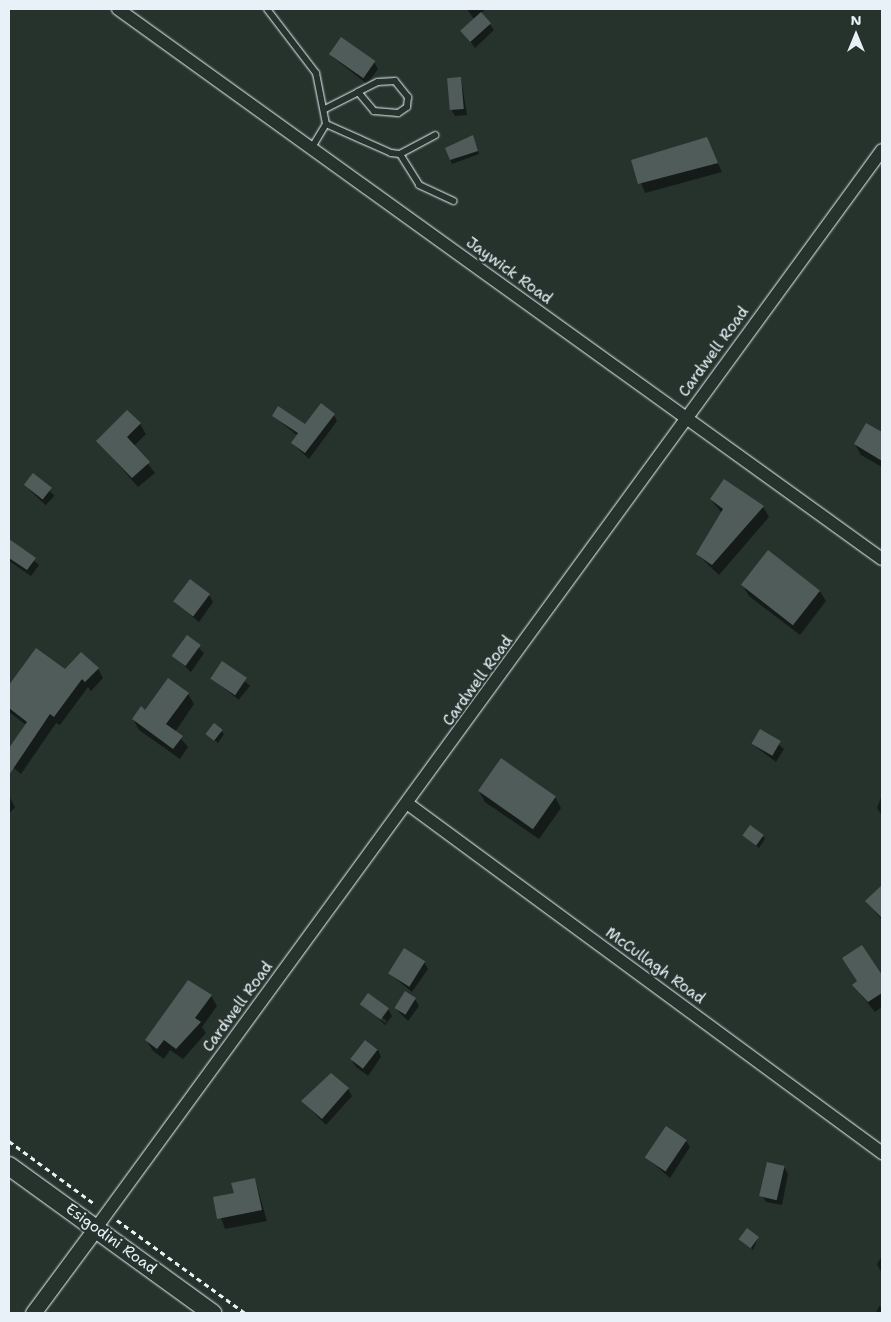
<!DOCTYPE html>
<html>
<head>
<meta charset="utf-8">
<style>
  body { margin:0 }
  #map { position:relative; width:891px; height:1322px; overflow:hidden; background:#26332d; font-family:"Shantell Sans",sans-serif }
  div>[style] { position:absolute }
  [style*='--x'] { left:calc(var(--x)*1px); top:calc(var(--y)*1px); width:calc(var(--w)*1px); rotate:calc(var(--a)*1deg) }
  .shadow>* { inset:0; background:#0007; transform-origin:0 0 }
  .building>* { inset:0; background:#505c59; transform-origin:0 0 }
  .path>* { height:2.5px; margin-top:-1.25px; transform-origin:0; background:repeating-linear-gradient(90deg,#e8f1f8 0 5px,transparent 0 9px) }
  .roads { filter:drop-shadow(0 0 1px #e8f1f8) drop-shadow(0 0 1px #e8f1f8) }
  .service>* { height:6px; margin:-3px; padding:0 3px; transform-origin:3px; border-radius:3px; background:#26332d }
  .minor>* { height:12px; margin:-6px; padding:0 6px; transform-origin:6px; border-radius:6px; background:#26332d }
  .tertiary>* { height:15px; margin:-7.5px; padding:0 7.5px; transform-origin:7.5px; border-radius:7.5px; background:#26332d }
  .secondary>* { height:18px; margin:-9px; padding:0 9px; transform-origin:9px; border-radius:9px; background:#26332d }
  span { translate:-50% -50%; white-space:nowrap; text-align:center; line-height:1.15; -webkit-text-stroke:4.5px #26332d; paint-order:stroke }
  .street-label { font-size:15px; color:#e8f1f8 }
  .frame { position:absolute; inset:0; border:10px solid #e8f1f8; pointer-events:none }
  .north { position:absolute; left:831px; top:10px; width:50px; height:50px; -webkit-text-stroke:4px #26332d; paint-order:stroke; rotate:0deg; font-size:14px; font-weight:700; line-height:20px; text-align:center; color:#e8f1f8 }
  .north::after { content:''; display:block; margin:auto; width:18px; height:22px; background:#e8f1f8; clip-path:polygon(50% 0,100% 100%,50% 72%,0 100%) }
</style>
</head>
<body>
<div id="map">
  <div class="shadow">
    <i style="clip-path:polygon(467px 9px,486px 9px,481px 13px,494px 30px,475px 48px,462px 30px,474px 19px)"></i>
    <i style="clip-path:polygon(330px 55px,374px 62px,378px 69px,367px 84px)"></i>
    <i style="clip-path:polygon(461px 78px,467px 115px,455px 116px,451px 109px)"></i>
    <i style="clip-path:polygon(706px 138px,722px 172px,645px 193px,633px 161px)"></i>
    <i style="left:474px;top:140px;width:15px;height:29px;rotate:70deg"></i>
    <i style="clip-path:polygon(334px 415px,337px 421px,309px 459px,292px 443px,298px 436px,273px 416px,305px 426px)"></i>
    <i style="clip-path:polygon(140px 424px,146px 434px,134px 446px,155px 473px,138px 487px,98px 441px)"></i>
    <i style="clip-path:polygon(867px 424px,882px 433px,882px 467px,861px 455px,855px 444px)"></i>
    <i style="left:33px;top:475px;width:30px;height:13px;rotate:44deg"></i>
    <i style="clip-path:polygon(711px 500px,763px 507px,769px 517px,719px 575px,697px 554px,722px 513px)"></i>
    <i style="clip-path:polygon(12px 542px,39px 565px,31px 576px,9px 561px)"></i>
    <i style="clip-path:polygon(743px 586px,819px 590px,826px 601px,800px 635px,749px 596px)"></i>
    <i style="clip-path:polygon(209px 595px,213px 602px,199px 622px,175px 602px)"></i>
    <i style="clip-path:polygon(187px 637px,204px 653px,191px 672px,174px 656px)"></i>
    <i style="clip-path:polygon(37px 650px,65px 671px,98px 669px,103px 678px,91px 691px,88px 687px,60px 725px,56px 723px,21px 774px,9px 764px,9px 751px,26px 725px,9px 712px,9px 687px)"></i>
    <i style="left:222px;top:663px;width:36px;height:18px;rotate:39deg"></i>
    <i style="clip-path:polygon(188px 694px,194px 704px,175px 732px,188px 747px,180px 759px,139px 730px,133px 719px)"></i>
    <i style="clip-path:polygon(214px 725px,224px 734px,218px 743px,208px 734px)"></i>
    <i style="clip-path:polygon(761px 730px,784px 749px,776px 762px,752px 744px)"></i>
    <i style="clip-path:polygon(479px 791px,555px 797px,561px 808px,539px 839px,485px 802px)"></i>
    <i style="clip-path:polygon(882px 795px,882px 816px,877px 808px)"></i>
    <i style="clip-path:polygon(9px 796px,15px 807px,9px 814px)"></i>
    <i style="clip-path:polygon(744px 835px,763px 836px,765px 839px,759px 848px)"></i>
    <i style="clip-path:polygon(878px 891px,882px 895px,882px 920px,867px 902px)"></i>
    <i style="clip-path:polygon(862px 947px,882px 977px,882px 1007px,875px 1012px,853px 985px,858px 982px)"></i>
    <i style="clip-path:polygon(424px 962px,428px 969px,412px 992px,389px 973px)"></i>
    <i style="clip-path:polygon(211px 996px,217px 1006px,202px 1027px,206px 1033px,183px 1059px,170px 1050px,164px 1059px,153px 1051px,146px 1040px)"></i>
    <i style="clip-path:polygon(415px 999px,419px 1006px,408px 1021px,394px 1007px)"></i>
    <i style="clip-path:polygon(evenodd,362px 1004px,388px 1009px,392px 1016px,385px 1025px,362px 1004px,366px 1006px,387px 1021px,385px 1023px,366px 1009px,366px 1006px)"></i>
    <i style="clip-path:polygon(378px 1050px,381px 1057px,368px 1076px,356px 1067px,352px 1061px)"></i>
    <i style="clip-path:polygon(348px 1089px,352px 1096px,326px 1125px,302px 1101px)"></i>
    <i style="clip-path:polygon(686px 1141px,690px 1147px,670px 1178px,647px 1158px)"></i>
    <i style="clip-path:polygon(784px 1167px,788px 1174px,782px 1205px,766px 1202px,762px 1195px)"></i>
    <i style="clip-path:polygon(255px 1179px,267px 1221px,225px 1229px,214px 1198px,235px 1194px)"></i>
    <i style="clip-path:polygon(758px 1238px,753px 1250px,741px 1239px)"></i>
    <i style="clip-path:polygon(882px 1256px,882px 1274px,877px 1264px)"></i>
    <i style="clip-path:polygon(879px 1306px,882px 1308px,882px 1313px,876px 1313px)"></i>
  </div>
  <div class="building">
    <i style="left:481px;top:12px;width:15px;height:28px;rotate:48deg"></i>
    <i style="left:341px;top:37px;width:42px;height:21px;rotate:35deg"></i>
    <i style="left:461px;top:77px;width:32px;height:14px;rotate:85deg"></i>
    <i style="clip-path:polygon(473px 135px,478px 151px,450px 160px,445px 148px)"></i>
    <i style="clip-path:polygon(707px 137px,718px 163px,638px 184px,631px 160px)"></i>
    <i style="clip-path:polygon(321px 403px,335px 414px,305px 453px,291px 443px,298px 433px,272px 416px,278px 406px,305px 424px)"></i>
    <i style="clip-path:polygon(127px 410px,141px 423px,127px 437px,150px 462px,132px 478px,96px 441px)"></i>
    <i style="clip-path:polygon(866px 423px,882px 432px,882px 461px,854px 444px)"></i>
    <i style="left:33px;top:473px;width:24px;height:15px;rotate:38deg"></i>
    <i style="clip-path:polygon(724px 479px,764px 506px,712px 565px,696px 554px,723px 509px,710px 499px)"></i>
    <i style="clip-path:polygon(9px 539px,36px 558px,27px 570px,9px 558px)"></i>
    <i style="left:768px;top:550px;width:66px;height:44px;rotate:38deg"></i>
    <i style="left:190px;top:579px;width:25px;height:28px;rotate:37deg"></i>
    <i style="left:187px;top:635px;width:17px;height:26px;rotate:36deg"></i>
    <i style="clip-path:polygon(36px 648px,65px 669px,81px 652px,99px 668px,85px 682px,82px 679px,54px 717px,50px 714px,9px 775px,9px 748px,27px 722px,9px 708px,9px 685px)"></i>
    <i style="left:222px;top:661px;width:30px;height:21px;rotate:34deg"></i>
    <i style="clip-path:polygon(168px 678px,189px 693px,166px 724px,183px 736px,173px 749px,132px 719px,141px 706px,145px 710px)"></i>
    <i style="left:214px;top:723px;width:11px;height:14px;rotate:38deg"></i>
    <i style="left:760px;top:729px;width:24px;height:17px;rotate:30deg"></i>
    <i style="left:501px;top:758px;width:67px;height:40px;rotate:35deg"></i>
    <i style="left:750px;top:825px;width:17px;height:13px;rotate:36deg"></i>
    <i style="clip-path:polygon(882px 885px,882px 918px,865px 901px)"></i>
    <i style="clip-path:polygon(862px 945px,882px 975px,882px 993px,868px 1002px,852px 985px,857px 981px,842px 958px)"></i>
    <i style="left:404px;top:948px;width:25px;height:30px;rotate:32deg"></i>
    <i style="clip-path:polygon(188px 980px,212px 995px,195px 1018px,201px 1022px,176px 1049px,164px 1040px,157px 1049px,145px 1040px)"></i>
    <i style="left:405px;top:991px;width:13px;height:20px;rotate:32deg"></i>
    <i style="left:368px;top:993px;width:26px;height:14px;rotate:36deg"></i>
    <i style="left:365px;top:1040px;width:16px;height:24px;rotate:38deg"></i>
    <i style="clip-path:polygon(331px 1073px,349px 1088px,322px 1119px,301px 1101px)"></i>
    <i style="left:666px;top:1126px;width:25px;height:38px;rotate:34deg"></i>
    <i style="left:767px;top:1162px;width:18px;height:35px;rotate:13deg"></i>
    <i style="clip-path:polygon(255px 1178px,262px 1210px,217px 1219px,213px 1197px,234px 1193px,231px 1183px)"></i>
    <i style="left:747px;top:1228px;width:15px;height:14px;rotate:37deg"></i>
  </div>
  <div class="path">
    <i style="--x:9;--y:1141;--w:108;--a:36.3"></i>
    <i style="--x:117;--y:1220;--w:158;--a:36"></i>
  </div>
  <div class="roads">
    <div class="service">
      <i style="--x:267;--y:9;--w:81;--a:52.6"></i>
      <i style="--x:316;--y:73;--w:52;--a:78.9"></i>
      <i style="--x:326;--y:124;--w:29;--a:121"></i>
      <i style="--x:325;--y:109;--w:37;--a:-27"></i>
      <i style="--x:358;--y:92;--w:22;--a:-27"></i>
      <i style="--x:378;--y:82;--w:17;--a:-3"></i>
      <i style="--x:395;--y:81;--w:21;--a:51"></i>
      <i style="--x:408;--y:97;--w:10;--a:96"></i>
      <i style="--x:407;--y:107;--w:11;--a:146"></i>
      <i style="--x:398;--y:113;--w:24;--a:-175"></i>
      <i style="--x:374;--y:111;--w:25;--a:-130"></i>
      <i style="--x:326;--y:124;--w:71;--a:24"></i>
      <i style="--x:391;--y:153;--w:9;--a:6"></i>
      <i style="--x:400;--y:154;--w:40;--a:-28"></i>
      <i style="--x:400;--y:154;--w:36;--a:58"></i>
      <i style="--x:419;--y:185;--w:38;--a:25"></i>
    </div>
    <div class="minor">
      <i style="--x:118;--y:9;--w:941;--a:35.75"></i>
      <i style="--x:408;--y:804;--w:589;--a:36.36"></i>
      <i style="--x:96;--y:1228;--w:1334;--a:-53.9"></i>
    </div>
    <div class="tertiary">
      <i style="--x:33;--y:1313;--w:106;--a:-53.5"></i>
    </div>
    <div class="secondary">
      <i style="--x:9;--y:1166;--w:251;--a:35.9"></i>
    </div>
  </div>
  <div class="street-label">
    <span style="left:509px;top:271px;rotate:36deg">Jaywick Road</span>
    <span style="left:714px;top:352px;rotate:-54deg">Cardwell Road</span>
    <span style="left:478px;top:681px;rotate:-54deg">Cardwell Road</span>
    <span style="left:655px;top:966px;rotate:36deg">McCullagh Road</span>
    <span style="left:238px;top:1007px;rotate:-54deg">Cardwell Road</span>
    <span style="left:111px;top:1239px;rotate:36deg">Esigodini Road</span>
  </div>
  <div class="frame"></div>
  <div class="north">N</div>
</div>
</body>
</html>
